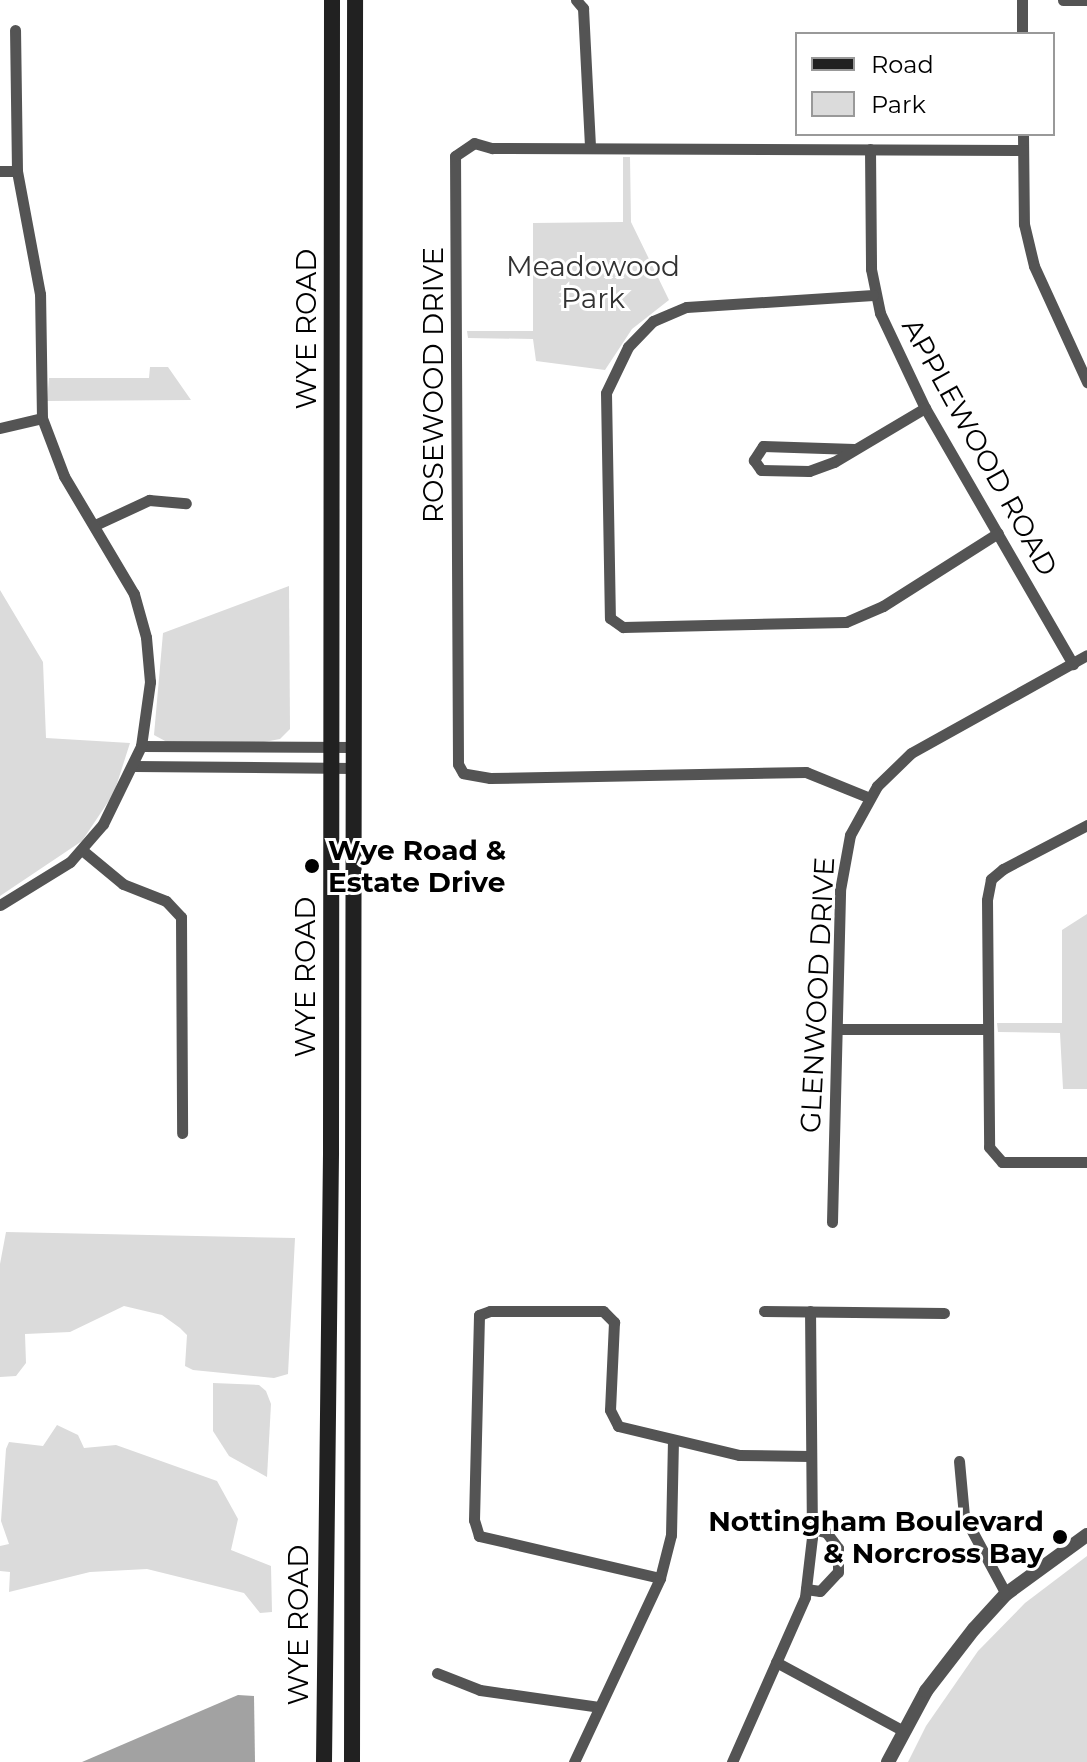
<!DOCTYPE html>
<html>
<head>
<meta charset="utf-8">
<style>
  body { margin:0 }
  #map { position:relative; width:1087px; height:1762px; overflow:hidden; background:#fff; font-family:Montserrat,sans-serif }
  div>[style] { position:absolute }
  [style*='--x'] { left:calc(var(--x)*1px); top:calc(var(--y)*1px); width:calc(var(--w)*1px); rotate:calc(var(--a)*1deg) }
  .green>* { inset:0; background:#dbdbdb }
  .water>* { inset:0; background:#a2a2a2 }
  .minor>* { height:11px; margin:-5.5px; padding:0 5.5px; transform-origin:5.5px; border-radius:5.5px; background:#545454 }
  .tertiary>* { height:14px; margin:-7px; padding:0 7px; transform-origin:7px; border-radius:7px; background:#545454 }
  .secondary>* { height:16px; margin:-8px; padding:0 8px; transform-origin:8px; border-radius:8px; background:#212121 }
  .dots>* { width:22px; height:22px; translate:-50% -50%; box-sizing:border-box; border:4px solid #fff; border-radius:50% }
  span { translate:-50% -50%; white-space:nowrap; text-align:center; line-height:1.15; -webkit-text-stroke:6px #fff; paint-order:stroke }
  .park-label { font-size:28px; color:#323232 }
  .street-label { font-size:28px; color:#000 }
  .poi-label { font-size:28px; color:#000; font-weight:700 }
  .left { translate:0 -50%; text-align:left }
  .right { translate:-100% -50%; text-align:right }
  .legend { position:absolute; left:795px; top:32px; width:260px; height:104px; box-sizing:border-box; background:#fff; border:2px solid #999; margin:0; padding:10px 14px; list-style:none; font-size:24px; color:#000 }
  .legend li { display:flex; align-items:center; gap:16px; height:40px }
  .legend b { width:40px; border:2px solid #999 }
</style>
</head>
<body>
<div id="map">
  <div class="green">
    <i style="clip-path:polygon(623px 157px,630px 157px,631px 222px,669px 300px,632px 329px,605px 370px,536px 361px,533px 339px,468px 338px,467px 331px,533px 331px,533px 223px,623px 222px)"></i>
    <i style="clip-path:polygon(150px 367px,168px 367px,191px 400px,47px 401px,49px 378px,149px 378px)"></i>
    <i style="clip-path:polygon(289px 586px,290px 729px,280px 739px,264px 742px,167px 742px,154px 735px,163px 633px)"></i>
    <i style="clip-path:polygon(0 590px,43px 662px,46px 738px,130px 743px,114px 793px,82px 841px,0 896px)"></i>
    <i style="clip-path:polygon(1087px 914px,1087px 1089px,1063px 1089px,1060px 1033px,998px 1032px,997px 1023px,1062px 1023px,1062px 930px)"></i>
    <i style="clip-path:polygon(6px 1232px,295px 1238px,288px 1374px,274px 1378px,193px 1370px,185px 1366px,187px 1335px,180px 1328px,162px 1315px,124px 1306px,70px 1332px,25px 1334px,26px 1363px,16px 1376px,0 1377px,0 1264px)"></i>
    <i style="clip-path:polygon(213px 1383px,259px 1385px,266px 1391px,271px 1404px,267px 1477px,229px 1456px,213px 1431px)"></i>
    <i style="clip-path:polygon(57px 1425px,78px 1435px,84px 1448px,116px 1445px,217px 1481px,238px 1519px,231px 1550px,271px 1566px,272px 1612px,260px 1613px,244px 1593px,147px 1569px,90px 1572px,9px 1592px,10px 1572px,0 1571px,0 1546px,9px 1544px,1px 1521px,6px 1449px,9px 1442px,43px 1446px)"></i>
    <i style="clip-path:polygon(1087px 1556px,1087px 1762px,908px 1762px,926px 1726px,978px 1651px,1025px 1603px)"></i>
  </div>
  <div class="water">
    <i style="clip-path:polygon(238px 1695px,254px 1696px,255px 1762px,82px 1762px)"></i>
  </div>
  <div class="minor">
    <i style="--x:576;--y:0;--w:11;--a:49"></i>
    <i style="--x:583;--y:8;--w:140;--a:87.1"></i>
    <i style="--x:1022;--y:0;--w:34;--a:90"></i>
    <i style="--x:1063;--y:0;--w:24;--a:0"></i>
    <i style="--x:1023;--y:134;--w:90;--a:89.4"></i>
    <i style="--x:1024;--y:224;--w:43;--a:76.6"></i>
    <i style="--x:1034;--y:266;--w:128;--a:65.4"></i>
    <i style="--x:870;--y:149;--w:120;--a:89.5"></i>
    <i style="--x:871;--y:269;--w:45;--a:78.4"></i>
    <i style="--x:880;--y:313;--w:105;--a:64.7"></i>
    <i style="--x:925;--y:408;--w:296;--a:60"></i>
    <i style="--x:0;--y:171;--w:17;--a:0"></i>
    <i style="--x:873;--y:295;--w:187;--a:176.3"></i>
    <i style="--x:686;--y:307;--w:36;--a:157"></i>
    <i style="--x:653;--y:321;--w:36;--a:134"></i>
    <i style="--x:628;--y:347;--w:51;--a:115.6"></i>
    <i style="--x:606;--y:393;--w:225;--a:89"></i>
    <i style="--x:610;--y:618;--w:16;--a:35"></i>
    <i style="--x:623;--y:627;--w:223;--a:-1.3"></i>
    <i style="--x:846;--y:622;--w:40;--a:-23.4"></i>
    <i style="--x:883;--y:606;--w:136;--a:-32.4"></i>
    <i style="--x:0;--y:428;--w:43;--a:-13.4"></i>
    <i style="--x:854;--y:449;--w:91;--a:-178.1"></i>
    <i style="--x:763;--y:446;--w:17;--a:123"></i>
    <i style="--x:754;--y:460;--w:12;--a:55"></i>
    <i style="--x:761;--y:470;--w:48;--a:1.2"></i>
    <i style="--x:809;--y:471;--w:27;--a:-20"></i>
    <i style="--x:834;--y:462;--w:106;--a:-30.7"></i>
    <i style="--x:95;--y:525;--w:60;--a:-24.8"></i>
    <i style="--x:149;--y:500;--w:37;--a:5"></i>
    <i style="--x:141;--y:746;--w:210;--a:0.3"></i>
    <i style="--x:134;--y:766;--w:218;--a:0.5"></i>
    <i style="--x:870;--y:798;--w:69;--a:-157.9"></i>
    <i style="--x:806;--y:772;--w:316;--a:178.9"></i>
    <i style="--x:490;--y:778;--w:27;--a:-170"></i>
    <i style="--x:463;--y:773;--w:10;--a:-119"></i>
    <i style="--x:458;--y:764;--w:608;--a:-90.28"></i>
    <i style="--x:455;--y:156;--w:23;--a:-34"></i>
    <i style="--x:474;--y:143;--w:19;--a:16"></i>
    <i style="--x:492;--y:148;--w:531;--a:0.22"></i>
    <i style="--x:1087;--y:825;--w:95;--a:152.4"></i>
    <i style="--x:1003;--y:869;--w:16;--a:140"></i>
    <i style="--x:991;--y:879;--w:21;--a:101"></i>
    <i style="--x:987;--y:900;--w:247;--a:89.5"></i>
    <i style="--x:989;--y:1147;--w:20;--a:49"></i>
    <i style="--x:1002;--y:1162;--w:85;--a:0"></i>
    <i style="--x:82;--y:850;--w:53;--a:39.7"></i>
    <i style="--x:123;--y:884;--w:46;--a:21.6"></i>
    <i style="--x:166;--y:901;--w:22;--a:47"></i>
    <i style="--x:181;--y:917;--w:216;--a:89.7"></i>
    <i style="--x:0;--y:905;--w:82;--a:-31.6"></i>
    <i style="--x:70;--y:862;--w:50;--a:-49"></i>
    <i style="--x:103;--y:824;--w:87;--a:-64"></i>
    <i style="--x:141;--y:746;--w:65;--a:-82"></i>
    <i style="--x:150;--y:682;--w:45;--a:-95.1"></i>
    <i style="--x:146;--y:637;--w:45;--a:-105.6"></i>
    <i style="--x:134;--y:594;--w:137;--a:-120.7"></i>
    <i style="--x:64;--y:476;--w:62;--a:-110.8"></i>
    <i style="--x:42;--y:418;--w:124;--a:-90.9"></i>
    <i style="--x:40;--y:294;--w:125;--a:-100.6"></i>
    <i style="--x:17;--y:171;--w:141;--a:-90.8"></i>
    <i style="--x:839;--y:1029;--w:149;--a:0"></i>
    <i style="--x:832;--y:1222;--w:332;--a:-88.6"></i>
    <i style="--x:840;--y:890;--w:56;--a:-79.7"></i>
    <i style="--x:850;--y:835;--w:56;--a:-61.1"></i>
    <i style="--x:877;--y:786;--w:47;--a:-44.1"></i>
    <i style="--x:911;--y:753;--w:201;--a:-29.1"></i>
    <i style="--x:764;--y:1311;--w:180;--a:0.6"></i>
    <i style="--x:959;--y:1461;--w:55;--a:84.8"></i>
    <i style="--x:964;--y:1516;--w:89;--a:61.7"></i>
    <i style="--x:660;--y:1578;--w:186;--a:-166.9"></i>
    <i style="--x:479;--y:1536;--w:17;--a:-107"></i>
    <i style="--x:474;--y:1520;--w:205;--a:-88.6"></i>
    <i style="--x:479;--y:1315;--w:12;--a:-20"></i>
    <i style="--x:490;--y:1311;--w:113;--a:0"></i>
    <i style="--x:603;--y:1311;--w:16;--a:45"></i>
    <i style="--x:614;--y:1322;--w:88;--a:92.6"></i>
    <i style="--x:610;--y:1410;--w:18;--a:63"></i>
    <i style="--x:618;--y:1426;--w:124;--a:13.5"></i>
    <i style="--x:739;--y:1455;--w:71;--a:0.8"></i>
    <i style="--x:806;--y:1589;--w:14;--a:8"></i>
    <i style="--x:820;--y:1591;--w:26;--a:-47"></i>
    <i style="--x:838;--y:1572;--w:24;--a:-90"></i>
    <i style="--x:838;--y:1548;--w:20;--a:-127"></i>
    <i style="--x:826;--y:1532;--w:14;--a:-168"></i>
    <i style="--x:776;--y:1662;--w:143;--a:28.4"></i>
    <i style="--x:437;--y:1673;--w:46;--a:21.6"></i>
    <i style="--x:480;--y:1690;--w:120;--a:8.1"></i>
    <i style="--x:574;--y:1762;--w:203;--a:-64.9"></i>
    <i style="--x:660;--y:1578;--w:44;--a:-75.7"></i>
    <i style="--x:671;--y:1535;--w:93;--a:-88.8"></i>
    <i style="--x:732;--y:1762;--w:180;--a:-66.1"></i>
    <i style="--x:805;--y:1597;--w:60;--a:-83.3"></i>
    <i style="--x:812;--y:1537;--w:226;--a:-90.5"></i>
  </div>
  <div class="tertiary">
    <i style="--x:888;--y:1762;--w:81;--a:-61.8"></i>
    <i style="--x:926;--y:1691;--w:78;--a:-52.3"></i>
    <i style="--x:974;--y:1629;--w:47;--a:-47.6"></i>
    <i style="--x:1006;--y:1594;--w:100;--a:-36.1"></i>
  </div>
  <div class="secondary">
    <i style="--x:324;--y:1762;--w:610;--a:-89.34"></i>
    <i style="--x:331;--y:1152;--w:1152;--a:-89.95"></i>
    <i style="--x:352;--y:1762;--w:1762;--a:-89.9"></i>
  </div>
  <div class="dots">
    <i style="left:312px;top:866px;background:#000"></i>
    <i style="left:1060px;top:1537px;background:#000"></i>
  </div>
  <div class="park-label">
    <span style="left:593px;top:282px">Meadowood<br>Park</span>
  </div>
  <div class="street-label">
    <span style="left:306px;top:329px;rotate:-90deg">WYE ROAD</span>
    <span style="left:433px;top:385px;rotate:-90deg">ROSEWOOD DRIVE</span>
    <span style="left:980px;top:447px;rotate:61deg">APPLEWOOD ROAD</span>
    <span style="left:305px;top:977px;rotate:-90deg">WYE ROAD</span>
    <span style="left:817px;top:995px;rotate:-87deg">GLENWOOD DRIVE</span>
    <span style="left:298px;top:1625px;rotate:-90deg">WYE ROAD</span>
  </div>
  <div class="poi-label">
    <span class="left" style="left:328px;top:866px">Wye Road &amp;<br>Estate Drive</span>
    <span class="right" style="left:1044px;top:1537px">Nottingham Boulevard<br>&amp; Norcross Bay</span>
  </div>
  <ul class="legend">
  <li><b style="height:10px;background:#212121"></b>Road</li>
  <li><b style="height:22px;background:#dbdbdb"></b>Park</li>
  </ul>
</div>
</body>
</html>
